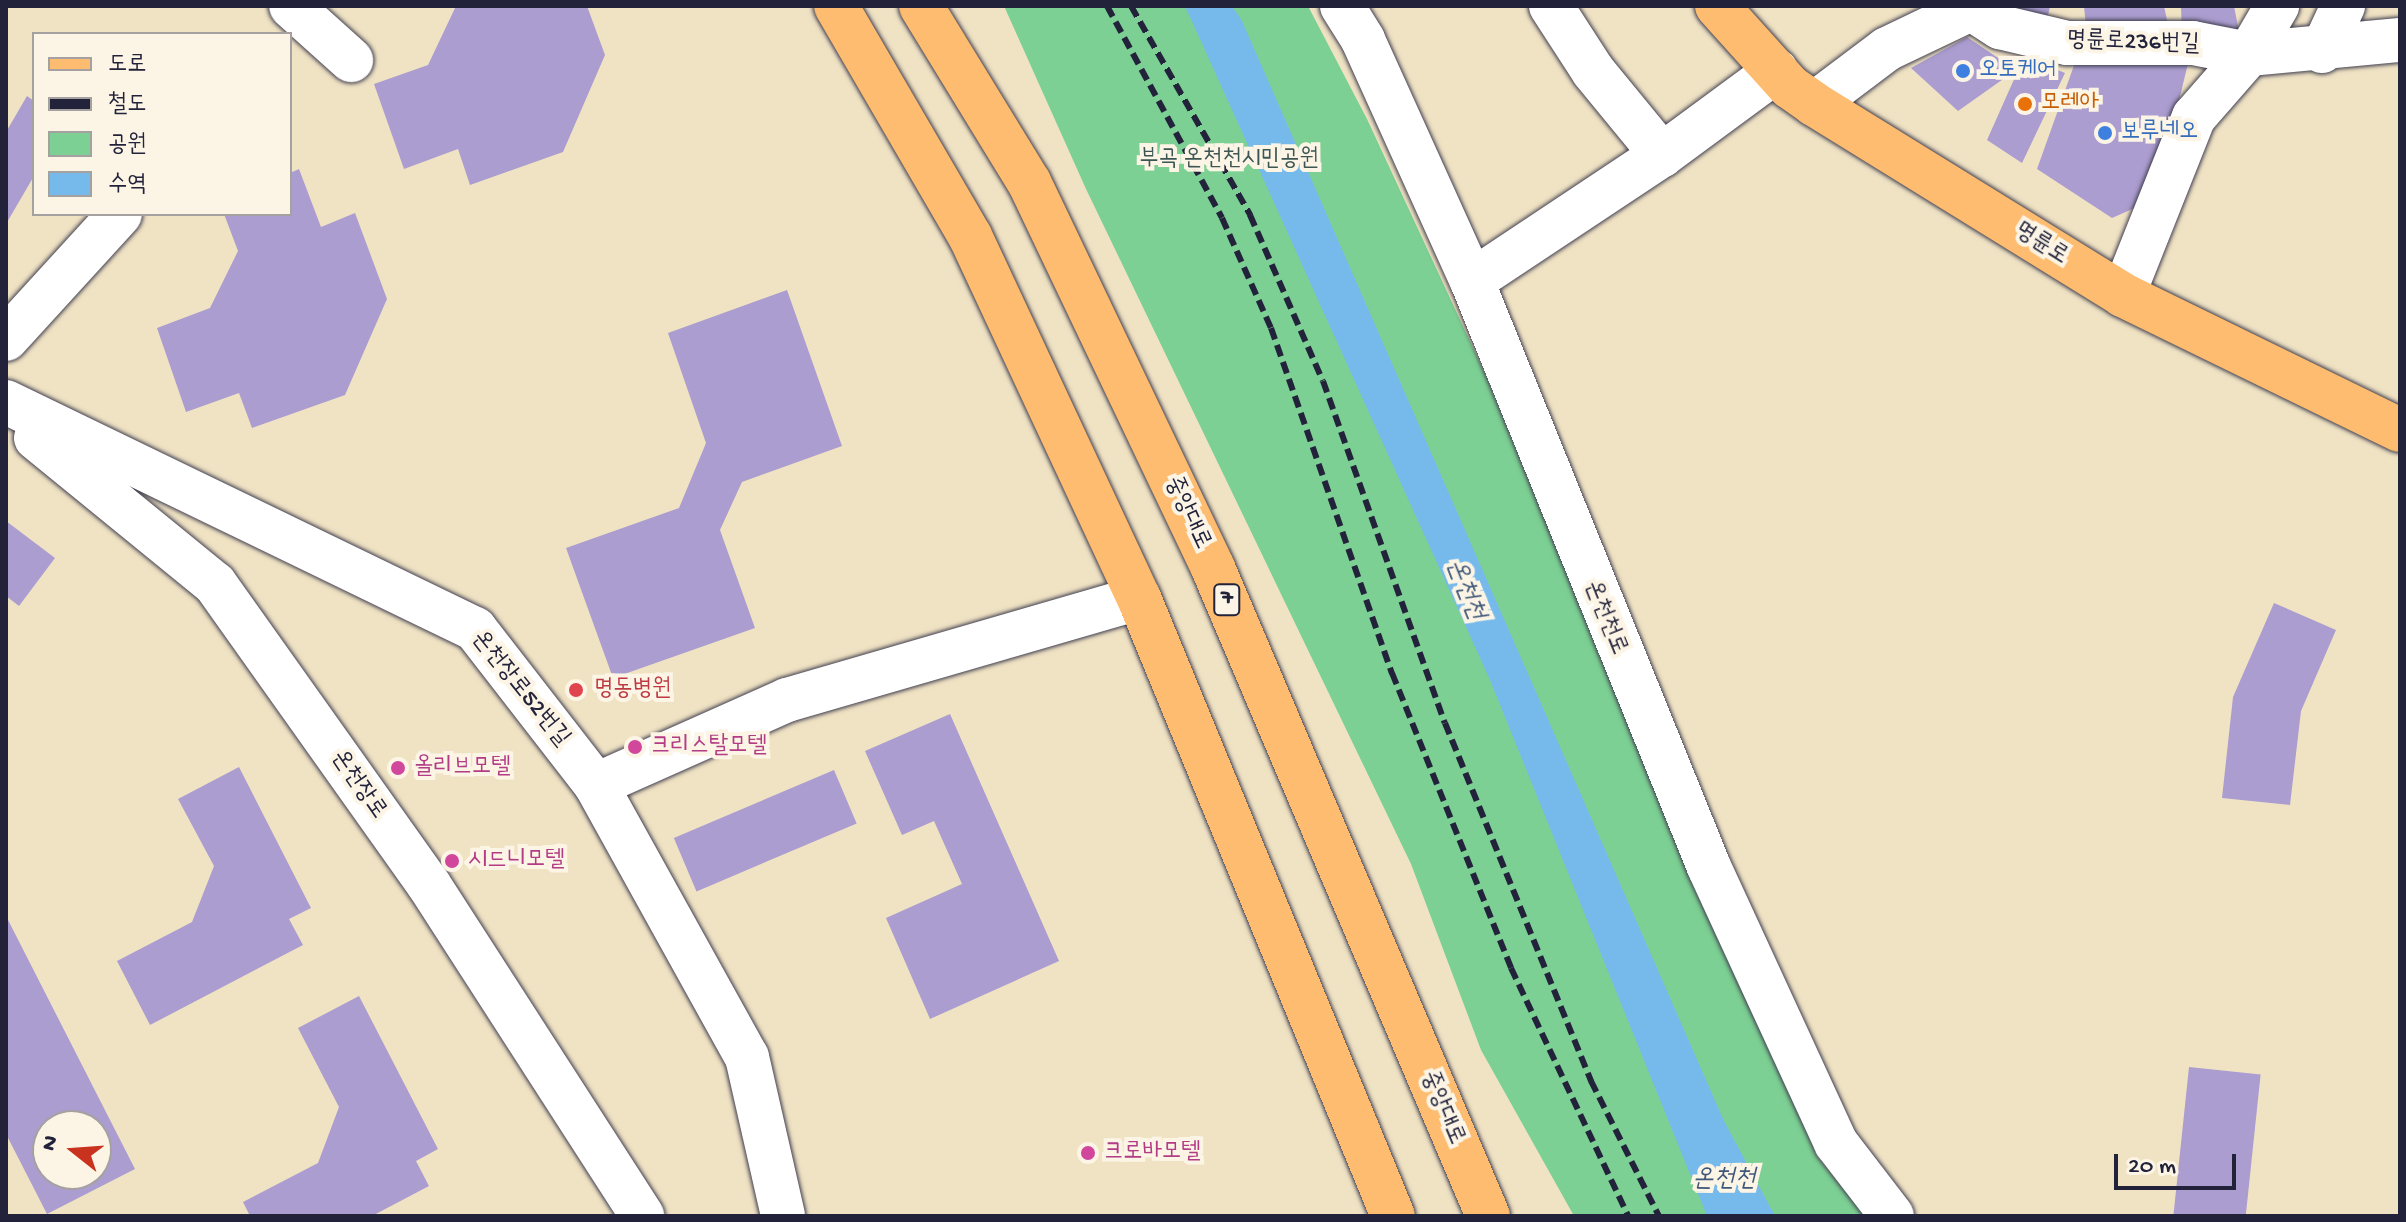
<!DOCTYPE html>
<html>
<head>
<meta charset="utf-8">
<style>
  body { margin:0 }
  #map { position:relative; width:2406px; height:1222px; overflow:hidden; background:#f0e3c4; font-family:"Gochi Hand","Poor Story",sans-serif }
  div>[style] { position:absolute }
  [style*='--x'] { left:calc(var(--x)*1px); top:calc(var(--y)*1px); width:calc(var(--w)*1px); rotate:calc(var(--a)*1deg) }
  .green>* { inset:0; background:#7cd093 }
  .water>* { inset:0; background:#76baec }
  .building>* { inset:0; background:#ab9dcf; transform-origin:0 0 }
  .roads { filter:drop-shadow(0 0 2px #413f50) drop-shadow(0 0 2px #413f50) }
  .minor>* { height:44px; margin:-22px; padding:0 22px; transform-origin:22px; border-radius:22px; background:#fff }
  .major>* { height:44px; margin:-22px; padding:0 22px; transform-origin:22px; border-radius:22px; background:#fdbc6f }
  .rail>* { height:6px; margin-top:-3px; transform-origin:0; background:repeating-linear-gradient(90deg,#22223b 0 12px,transparent 0 18px) }
  .dots>* { width:22px; height:22px; translate:-50% -50%; box-sizing:border-box; border:4px solid #fcf5e5; border-radius:50% }
  span { translate:-50% -50%; white-space:nowrap; text-align:center; line-height:1.15; -webkit-text-stroke:8px #fcf5e5; paint-order:stroke }
  .shield-label span { padding:2px 6px; background:#fcf5e5; border:2px solid; border-radius:6px; -webkit-text-stroke-width:0 }
  .shield-label { font-size:22px; color:#22223b; font-weight:700 }
  .street-label { font-size:24px; color:#22223b }
  .shop-label { font-size:24px; color:#366cbe }
  .left { translate:0 -50%; text-align:left }
  .food-label { font-size:24px; color:#c56008 }
  .park-label { font-size:24px; color:#3d5655 }
  .health-label { font-size:24px; color:#be3a42 }
  .hotel-label { font-size:24px; color:#b23c85 }
  .water-label { font-size:26px; color:#3f5779; font-style:italic }
  .frame { position:absolute; inset:0; border:8px solid #22223b; pointer-events:none }
  .legend { position:absolute; left:32px; top:32px; width:260px; height:184px; box-sizing:border-box; background:#fcf5e5; border:2px solid #a5a1a1; margin:0; padding:10px 14px; list-style:none; font-size:24px; color:#22223b }
  .legend li { display:flex; align-items:center; gap:16px; height:40px }
  .legend b { width:40px; border:2px solid #a5a1a1 }
  .north { position:absolute; left:32px; top:1110px; width:80px; height:80px; box-sizing:border-box; background:#fcf5e5; border:2px solid #a5a1a1; border-radius:50%; rotate:287deg; font-size:22px; font-weight:700; line-height:32px; text-align:center; color:#22223b }
  .north::after { content:''; display:block; margin:auto; width:28px; height:36px; background:#c8321e; clip-path:polygon(50% 0,100% 100%,50% 72%,0 100%) }
  .scale { position:absolute; left:2114px; top:1154px; width:122px; height:36px; box-sizing:border-box; border:4px solid #22223b; border-top:0; padding-left:10px; font-size:24px; line-height:28px; white-space:nowrap; color:#22223b; -webkit-text-stroke:6px #fcf5e5; paint-order:stroke }
</style>
</head>
<body>
<div id="map">
  <div class="green">
    <i style="clip-path:polygon(1004px 6px,1308px 6px,1367px 119px,1487px 378px,1635px 740px,1817px 1156px,1865px 1216px,1574px 1216px,1481px 1050px,1411px 864px,1086px 189px)"></i>
  </div>
  <div class="water">
    <i style="clip-path:polygon(1185px 6px,1232px 6px,1242px 21px,1724px 1121px,1775px 1216px,1707px 1216px,1490px 680px)"></i>
  </div>
  <div class="building">
    <i style="clip-path:polygon(456px 6px,587px 6px,605px 55px,563px 152px,470px 185px,458px 149px,404px 169px,374px 84px,428px 65px)"></i>
    <i style="clip-path:polygon(2004px 6px,2050px 6px,2046px 25px)"></i>
    <i style="clip-path:polygon(2084px 6px,2164px 6px,2170px 34px,2086px 27px)"></i>
    <i style="clip-path:polygon(2181px 6px,2234px 6px,2241px 42px,2182px 35px)"></i>
    <i style="clip-path:polygon(1967px 37px,2016px 70px,1958px 111px,1911px 68px)"></i>
    <i style="clip-path:polygon(2082px 43px,2193px 43px,2155px 199px,2112px 218px,2037px 169px)"></i>
    <i style="clip-path:polygon(2028px 48px,2048px 54px,2048px 66px,2065px 73px,2022px 163px,1987px 140px)"></i>
    <i style="clip-path:polygon(27px 96px,34px 101px,34px 176px,6px 224px,6px 132px)"></i>
    <i style="clip-path:polygon(299px 169px,321px 227px,355px 213px,387px 299px,345px 395px,252px 428px,239px 393px,186px 412px,157px 328px,210px 308px,238px 251px,224px 214px,290px 214px,290px 173px)"></i>
    <i style="clip-path:polygon(787px 290px,842px 446px,742px 482px,720px 530px,755px 628px,613px 678px,566px 548px,679px 508px,706px 443px,668px 333px)"></i>
    <i style="clip-path:polygon(6px 521px,55px 558px,19px 606px,6px 596px)"></i>
    <i style="clip-path:polygon(2274px 603px,2336px 630px,2301px 711px,2290px 805px,2222px 798px,2233px 697px)"></i>
    <i style="clip-path:polygon(950px 714px,1059px 961px,930px 1019px,886px 918px,962px 884px,934px 821px,902px 835px,865px 751px)"></i>
    <i style="clip-path:polygon(239px 767px,311px 908px,289px 919px,303px 945px,150px 1025px,117px 961px,192px 922px,214px 866px,178px 799px)"></i>
    <i style="left:834px;top:770px;width:58px;height:174px;rotate:67deg"></i>
    <i style="clip-path:polygon(evenodd,6px 916px,135px 1169px,47px 1214px,6px 1134px,6px 916px,48px 1126px,96px 1126px,96px 1174px,48px 1174px,48px 1126px)"></i>
    <i style="clip-path:polygon(359px 996px,438px 1149px,416px 1161px,429px 1186px,372px 1216px,250px 1216px,243px 1202px,318px 1163px,339px 1107px,298px 1028px)"></i>
    <i style="left:2189px;top:1067px;width:72px;height:150px;rotate:6deg"></i>
  </div>
  <div class="roads">
    <div class="minor">
      <i style="--x:291;--y:6;--w:81;--a:42"></i>
      <i style="--x:1342;--y:6;--w:40;--a:58"></i>
      <i style="--x:1363;--y:40;--w:265;--a:65.7"></i>
      <i style="--x:1472;--y:281;--w:632;--a:67.98"></i>
      <i style="--x:1709;--y:867;--w:304;--a:65.3"></i>
      <i style="--x:1836;--y:1143;--w:92;--a:52.5"></i>
      <i style="--x:1551;--y:6;--w:77;--a:57.1"></i>
      <i style="--x:1593;--y:71;--w:109;--a:50.6"></i>
      <i style="--x:1975;--y:11;--w:30;--a:33"></i>
      <i style="--x:2000;--y:27;--w:69;--a:13.4"></i>
      <i style="--x:2067;--y:43;--w:126;--a:0"></i>
      <i style="--x:2193;--y:43;--w:57;--a:11.1"></i>
      <i style="--x:2249;--y:54;--w:56;--a:-59.7"></i>
      <i style="--x:2322;--y:51;--w:50;--a:-65"></i>
      <i style="--x:1814;--y:104;--w:91;--a:-37"></i>
      <i style="--x:1887;--y:49;--w:100;--a:-25.5"></i>
      <i style="--x:1472;--y:281;--w:228;--a:-33.6"></i>
      <i style="--x:1662;--y:155;--w:142;--a:-36.4"></i>
      <i style="--x:2123;--y:295;--w:192;--a:-68.3"></i>
      <i style="--x:2194;--y:117;--w:84;--a:-48.9"></i>
      <i style="--x:2249;--y:54;--w:152;--a:-5.3"></i>
      <i style="--x:6;--y:339;--w:169;--a:-47.6"></i>
      <i style="--x:6;--y:402;--w:521;--a:25.83"></i>
      <i style="--x:475;--y:629;--w:197;--a:52.2"></i>
      <i style="--x:596;--y:785;--w:311;--a:61"></i>
      <i style="--x:747;--y:1057;--w:163;--a:77.2"></i>
      <i style="--x:36;--y:438;--w:231;--a:39.2"></i>
      <i style="--x:215;--y:584;--w:369;--a:54.6"></i>
      <i style="--x:429;--y:885;--w:394;--a:57.2"></i>
      <i style="--x:596;--y:785;--w:209;--a:-24"></i>
      <i style="--x:787;--y:700;--w:366;--a:-16.2"></i>
    </div>
    <div class="major">
      <i style="--x:836;--y:6;--w:266;--a:59.8"></i>
      <i style="--x:970;--y:236;--w:400;--a:65"></i>
      <i style="--x:1139;--y:598;--w:668;--a:67.66"></i>
      <i style="--x:921;--y:6;--w:206;--a:58.5"></i>
      <i style="--x:1029;--y:182;--w:428;--a:64.5"></i>
      <i style="--x:1213;--y:568;--w:704;--a:67"></i>
      <i style="--x:1717;--y:6;--w:109;--a:48"></i>
      <i style="--x:1790;--y:87;--w:29;--a:35"></i>
      <i style="--x:1814;--y:104;--w:363;--a:31.7"></i>
      <i style="--x:2123;--y:295;--w:308;--a:26"></i>
    </div>
  </div>
  <div class="rail">
    <i style="--x:1107;--y:6;--w:241;--a:61.5"></i>
    <i style="--x:1222;--y:218;--w:120;--a:66"></i>
    <i style="--x:1271;--y:328;--w:366;--a:70.7"></i>
    <i style="--x:1392;--y:673;--w:318;--a:68"></i>
    <i style="--x:1511;--y:968;--w:274;--a:64.7"></i>
    <i style="--x:1131;--y:6;--w:241;--a:60.3"></i>
    <i style="--x:1250;--y:215;--w:181;--a:66.3"></i>
    <i style="--x:1323;--y:381;--w:363;--a:70.4"></i>
    <i style="--x:1445;--y:723;--w:387;--a:67.8"></i>
    <i style="--x:1591;--y:1081;--w:151;--a:63.3"></i>
  </div>
  <div class="dots">
    <i style="left:1963px;top:71px;background:#3f7fe0"></i>
    <i style="left:2025px;top:104px;background:#e8710a"></i>
    <i style="left:2105px;top:133px;background:#3f7fe0"></i>
    <i style="left:576px;top:690px;background:#e0444e"></i>
    <i style="left:635px;top:747px;background:#d1479c"></i>
    <i style="left:398px;top:768px;background:#d1479c"></i>
    <i style="left:452px;top:861px;background:#d1479c"></i>
    <i style="left:1088px;top:1153px;background:#d1479c"></i>
  </div>
  <div class="shield-label">
    <span style="left:1227px;top:600px">7</span>
  </div>
  <div class="street-label">
    <span style="left:2133px;top:43px;rotate:2deg">명륜로236번길</span>
    <span style="left:2041px;top:244px;rotate:32deg">명륜로</span>
    <span style="left:1187px;top:513px;rotate:65deg">중앙대로</span>
    <span style="left:1605px;top:618px;rotate:68deg">온천천로</span>
    <span style="left:520px;top:689px;rotate:51deg">온천장로52번길</span>
    <span style="left:358px;top:785px;rotate:55deg">온천장로</span>
    <span style="left:1442px;top:1108px;rotate:67deg">중앙대로</span>
  </div>
  <div class="shop-label">
    <span class="left" style="left:1979px;top:71px">오토케어</span>
    <span class="left" style="left:2121px;top:133px">보루네오</span>
  </div>
  <div class="food-label">
    <span class="left" style="left:2041px;top:104px">모레아</span>
  </div>
  <div class="park-label">
    <span style="left:1229px;top:160px">부곡 온천천시민공원</span>
  </div>
  <div class="health-label">
    <span class="left" style="left:594px;top:690px">명동병원</span>
  </div>
  <div class="hotel-label">
    <span class="left" style="left:651px;top:747px">크리스탈모텔</span>
    <span class="left" style="left:414px;top:768px">올리브모텔</span>
    <span class="left" style="left:468px;top:861px">시드니모텔</span>
    <span class="left" style="left:1104px;top:1153px">크로바모텔</span>
  </div>
  <div class="water-label">
    <span style="left:1464px;top:590px;rotate:68deg">온천천</span>
    <span style="left:1724px;top:1181px">온천천</span>
  </div>
  <div class="frame"></div>
  <ul class="legend">
  <li><b style="height:10px;background:#fdbc6f"></b>도로</li>
  <li><b style="height:10px;background:#22223b"></b>철도</li>
  <li><b style="height:22px;background:#7cd093"></b>공원</li>
  <li><b style="height:22px;background:#76baec"></b>수역</li>
  </ul>
  <div class="north">N</div>
  <div class="scale">20 m</div>
</div>
</body>
</html>
